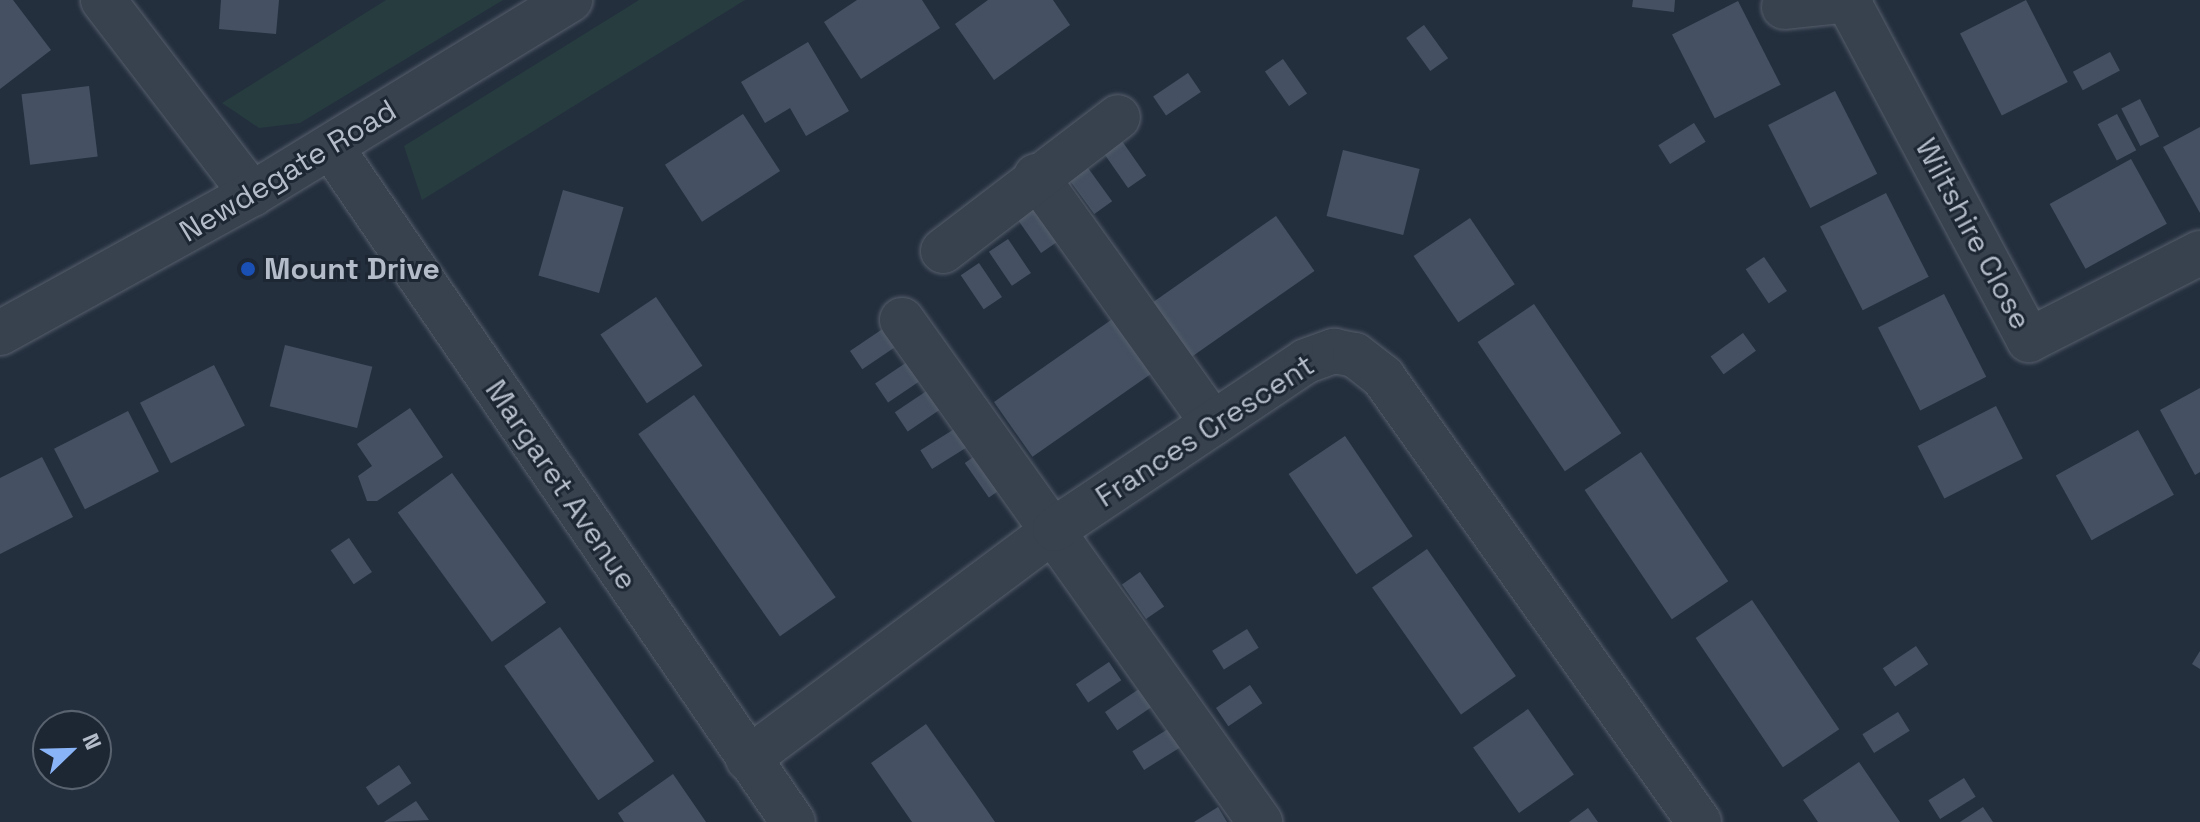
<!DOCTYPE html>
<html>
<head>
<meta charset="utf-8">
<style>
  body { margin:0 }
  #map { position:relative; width:2200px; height:822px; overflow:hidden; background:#242f3e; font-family:"Space Grotesk",sans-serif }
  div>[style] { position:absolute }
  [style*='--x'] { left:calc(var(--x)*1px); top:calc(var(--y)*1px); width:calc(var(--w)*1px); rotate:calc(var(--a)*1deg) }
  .green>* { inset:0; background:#263c3f }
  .building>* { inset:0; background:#455162; transform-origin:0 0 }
  .roads { filter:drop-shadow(0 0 2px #565f6c) drop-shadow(0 0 2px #565f6c) }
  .minor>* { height:44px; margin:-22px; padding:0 22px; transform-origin:22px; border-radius:22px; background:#38414e }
  .dots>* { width:22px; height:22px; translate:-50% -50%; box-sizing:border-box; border:4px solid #1d2633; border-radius:50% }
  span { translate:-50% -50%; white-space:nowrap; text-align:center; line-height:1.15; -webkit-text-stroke:6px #1d2633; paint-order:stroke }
  .street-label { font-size:30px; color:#b4bcc9 }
  .poi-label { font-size:30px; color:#b4bcc9; font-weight:700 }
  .left { translate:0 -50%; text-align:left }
  .north { position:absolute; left:32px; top:710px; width:80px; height:80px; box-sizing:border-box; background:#1d2633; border:2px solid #59626f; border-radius:50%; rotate:67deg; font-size:22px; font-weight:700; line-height:32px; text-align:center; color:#b4bcc9 }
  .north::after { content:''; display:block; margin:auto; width:28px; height:36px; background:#8ab4f8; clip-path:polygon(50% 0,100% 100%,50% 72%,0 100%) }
</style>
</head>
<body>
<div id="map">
  <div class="green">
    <i style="clip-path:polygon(386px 0,503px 0,300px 123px,259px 128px,222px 103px)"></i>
    <i style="clip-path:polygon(639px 0,745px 0,422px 200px,404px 146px)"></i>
  </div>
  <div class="building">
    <i style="clip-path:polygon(0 0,13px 0,51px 50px,0 89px)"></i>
    <i style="clip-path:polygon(221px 0,279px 0,276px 34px,219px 29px)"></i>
    <i style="clip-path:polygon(857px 0,922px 0,940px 28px,861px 79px,824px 22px)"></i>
    <i style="clip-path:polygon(988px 0,1053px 0,1070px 25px,994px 80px,955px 24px)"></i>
    <i style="clip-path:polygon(1633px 0,1675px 0,1674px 12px,1632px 7px)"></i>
    <i style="left:2026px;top:0;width:92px;height:74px;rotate:63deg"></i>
    <i style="left:1738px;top:1px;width:94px;height:74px;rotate:63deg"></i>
    <i style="left:1424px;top:25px;width:41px;height:22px;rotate:54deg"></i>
    <i style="clip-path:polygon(808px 42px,849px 111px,806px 136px,790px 108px,765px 123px,741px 82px)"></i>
    <i style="left:2110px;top:52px;width:21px;height:42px;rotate:62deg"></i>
    <i style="left:1283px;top:59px;width:42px;height:22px;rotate:55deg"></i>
    <i style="left:1188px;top:73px;width:23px;height:42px;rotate:56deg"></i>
    <i style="left:89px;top:86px;width:71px;height:68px;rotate:83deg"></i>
    <i style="left:1835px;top:91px;width:93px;height:75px;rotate:63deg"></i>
    <i style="left:2140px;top:99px;width:42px;height:21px;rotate:63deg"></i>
    <i style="left:743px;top:114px;width:68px;height:93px;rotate:57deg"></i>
    <i style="left:2117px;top:114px;width:41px;height:22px;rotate:62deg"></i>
    <i style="left:1694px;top:123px;width:22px;height:42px;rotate:58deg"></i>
    <i style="clip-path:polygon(2200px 127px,2200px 213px,2163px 147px)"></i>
    <i style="left:1122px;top:141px;width:42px;height:22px;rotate:55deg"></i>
    <i style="left:1343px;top:150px;width:79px;height:68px;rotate:14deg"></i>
    <i style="left:2131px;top:159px;width:74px;height:93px;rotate:61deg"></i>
    <i style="left:1088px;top:168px;width:41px;height:22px;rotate:54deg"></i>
    <i style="left:563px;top:190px;width:63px;height:89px;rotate:16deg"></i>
    <i style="left:1886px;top:193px;width:94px;height:74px;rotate:63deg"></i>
    <i style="left:1035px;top:206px;width:42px;height:22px;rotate:55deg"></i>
    <i style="left:1276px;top:216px;width:67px;height:155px;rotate:55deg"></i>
    <i style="left:1470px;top:218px;width:80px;height:68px;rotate:56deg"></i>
    <i style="left:1008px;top:239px;width:41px;height:23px;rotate:56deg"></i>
    <i style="left:1764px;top:257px;width:41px;height:22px;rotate:56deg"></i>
    <i style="left:979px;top:263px;width:41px;height:22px;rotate:56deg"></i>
    <i style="left:1944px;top:294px;width:93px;height:74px;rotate:63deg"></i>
    <i style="left:656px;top:297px;width:83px;height:67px;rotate:56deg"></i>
    <i style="left:1534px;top:304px;width:156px;height:68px;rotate:56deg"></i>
    <i style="left:1121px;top:313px;width:67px;height:155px;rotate:55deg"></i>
    <i style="left:884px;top:328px;width:22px;height:41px;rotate:56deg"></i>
    <i style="left:1743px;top:333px;width:22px;height:40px;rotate:54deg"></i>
    <i style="left:285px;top:345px;width:90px;height:63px;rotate:14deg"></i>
    <i style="left:910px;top:360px;width:23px;height:42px;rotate:56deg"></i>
    <i style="left:214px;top:365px;width:68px;height:83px;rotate:63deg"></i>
    <i style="clip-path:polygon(2200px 388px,2200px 472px,2195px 475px,2160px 410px)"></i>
    <i style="left:928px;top:390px;width:23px;height:40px;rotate:56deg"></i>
    <i style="left:694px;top:395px;width:247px;height:68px;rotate:55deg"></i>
    <i style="left:1996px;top:406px;width:59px;height:88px;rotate:63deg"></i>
    <i style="clip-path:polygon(410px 408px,443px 457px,377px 501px,367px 501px,358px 476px,372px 466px,357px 444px)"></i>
    <i style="left:128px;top:411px;width:68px;height:83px;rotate:63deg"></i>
    <i style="left:956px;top:428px;width:22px;height:42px;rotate:58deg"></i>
    <i style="left:2138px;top:430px;width:74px;height:94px;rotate:61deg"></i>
    <i style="left:1345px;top:436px;width:121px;height:68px;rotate:56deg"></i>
    <i style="left:982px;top:451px;width:42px;height:21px;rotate:55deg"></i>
    <i style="left:1641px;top:452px;width:156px;height:68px;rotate:56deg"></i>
    <i style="clip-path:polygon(42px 457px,73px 517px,0 554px,0 478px)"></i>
    <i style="left:452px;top:473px;width:160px;height:67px;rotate:54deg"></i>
    <i style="left:349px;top:538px;width:41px;height:22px;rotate:56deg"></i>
    <i style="left:1427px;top:549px;width:155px;height:67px;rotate:55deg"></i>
    <i style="left:1140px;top:572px;width:42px;height:22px;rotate:55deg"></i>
    <i style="left:1752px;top:600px;width:156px;height:68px;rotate:56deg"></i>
    <i style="left:560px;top:627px;width:164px;height:68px;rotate:55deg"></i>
    <i style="left:1247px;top:629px;width:22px;height:41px;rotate:58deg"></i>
    <i style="left:1916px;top:646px;width:22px;height:40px;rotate:56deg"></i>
    <i style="clip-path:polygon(2200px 651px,2200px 669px,2192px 664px)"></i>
    <i style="left:1109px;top:662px;width:22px;height:40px;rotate:56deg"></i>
    <i style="left:1250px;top:685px;width:22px;height:41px;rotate:56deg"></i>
    <i style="left:1139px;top:689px;width:22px;height:41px;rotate:56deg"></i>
    <i style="left:1528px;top:709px;width:80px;height:67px;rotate:55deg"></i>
    <i style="left:1898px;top:712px;width:22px;height:42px;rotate:58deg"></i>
    <i style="clip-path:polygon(926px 724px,975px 793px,995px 822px,912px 822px,871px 763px)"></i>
    <i style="left:1168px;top:729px;width:22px;height:42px;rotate:58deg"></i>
    <i style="clip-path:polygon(1859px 762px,1882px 796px,1900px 822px,1818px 822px,1803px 800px)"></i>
    <i style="left:399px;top:765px;width:22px;height:40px;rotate:56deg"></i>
    <i style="clip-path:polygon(673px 774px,706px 822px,624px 822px,618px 813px)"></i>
    <i style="left:1964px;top:778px;width:22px;height:42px;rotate:58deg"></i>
    <i style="clip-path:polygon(416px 801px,429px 820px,384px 822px)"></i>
    <i style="clip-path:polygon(1218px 807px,1227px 822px,1194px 822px)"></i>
    <i style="clip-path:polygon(1983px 807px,1993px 822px,1960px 822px)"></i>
    <i style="clip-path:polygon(1588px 808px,1598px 822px,1569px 822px)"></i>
  </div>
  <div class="roads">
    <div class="minor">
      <i style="--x:103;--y:0;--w:245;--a:52.5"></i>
      <i style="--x:1849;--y:3;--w:382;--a:61.9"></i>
      <i style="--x:2029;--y:340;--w:192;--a:-27"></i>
      <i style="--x:1784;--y:7;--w:67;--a:-6"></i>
      <i style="--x:331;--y:147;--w:818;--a:55.61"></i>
      <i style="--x:1036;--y:176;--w:304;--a:54.4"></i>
      <i style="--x:943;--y:251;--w:220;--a:-37.4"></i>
      <i style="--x:902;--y:320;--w:617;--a:54.51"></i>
      <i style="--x:0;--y:333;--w:288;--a:-28.9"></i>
      <i style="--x:252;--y:194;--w:373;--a:-31.4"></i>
      <i style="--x:748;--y:759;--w:384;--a:-36.8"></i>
      <i style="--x:1055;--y:529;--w:302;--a:-33.8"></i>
      <i style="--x:1306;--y:361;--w:30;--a:-20"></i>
      <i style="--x:1334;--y:351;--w:21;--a:11"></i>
      <i style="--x:1355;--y:355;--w:36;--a:38"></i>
      <i style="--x:1383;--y:377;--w:546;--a:54.62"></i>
    </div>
  </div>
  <div class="dots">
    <i style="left:248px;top:269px;background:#1a4fb4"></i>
  </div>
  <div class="street-label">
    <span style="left:288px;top:171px;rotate:-31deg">Newdegate Road</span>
    <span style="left:1973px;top:234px;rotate:62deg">Wiltshire Close</span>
    <span style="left:1205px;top:431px;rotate:-33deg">Frances Crescent</span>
    <span style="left:561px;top:485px;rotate:56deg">Margaret Avenue</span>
  </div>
  <div class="poi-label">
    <span class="left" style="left:264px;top:269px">Mount Drive</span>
  </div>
  <div class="north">N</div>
</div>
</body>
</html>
